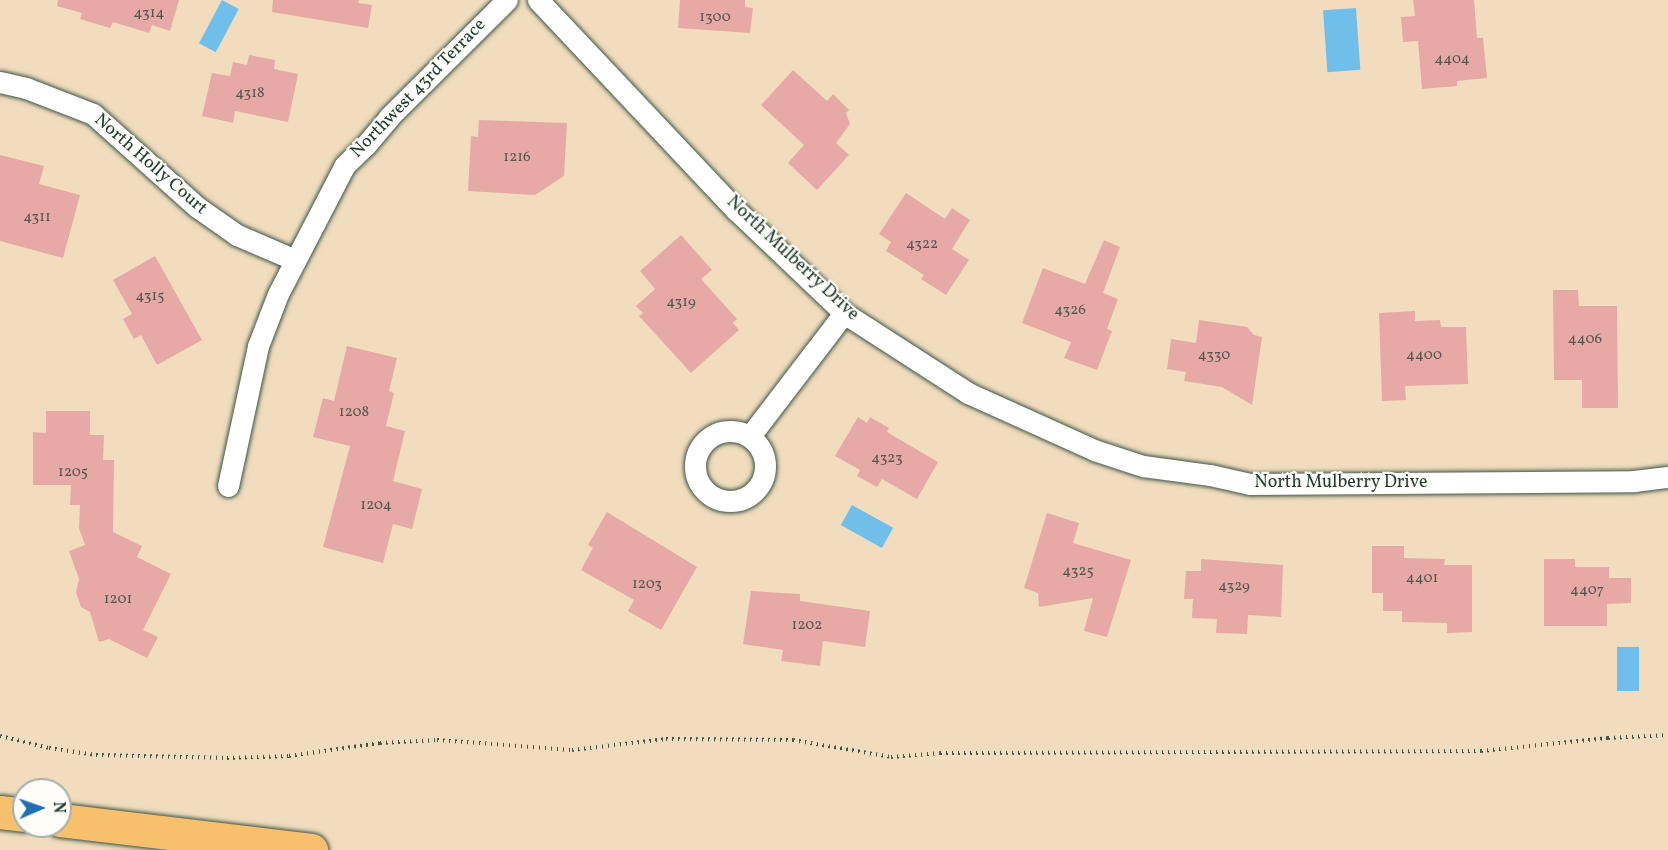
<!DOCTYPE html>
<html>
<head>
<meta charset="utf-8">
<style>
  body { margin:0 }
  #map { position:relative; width:1668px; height:850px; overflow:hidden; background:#f1ddbd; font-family:Vollkorn,serif }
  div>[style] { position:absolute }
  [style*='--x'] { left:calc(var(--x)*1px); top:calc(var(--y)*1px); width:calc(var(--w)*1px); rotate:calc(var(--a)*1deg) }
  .water>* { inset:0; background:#70bfeb; transform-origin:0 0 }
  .building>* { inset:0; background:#e6a9a6 }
  .path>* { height:4px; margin-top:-2px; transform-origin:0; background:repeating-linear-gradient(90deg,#3e5549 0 1.5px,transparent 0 6px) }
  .roads { filter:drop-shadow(0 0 2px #3e5549) drop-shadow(0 0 2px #3e5549) }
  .minor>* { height:21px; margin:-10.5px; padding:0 10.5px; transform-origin:10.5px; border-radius:10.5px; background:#fff }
  .minor>.ring { margin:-10.5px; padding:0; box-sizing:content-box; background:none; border:21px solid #fff; border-radius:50% }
  .motorway>* { height:33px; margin:-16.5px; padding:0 16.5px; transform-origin:16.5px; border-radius:16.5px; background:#f8bf6c }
  span { translate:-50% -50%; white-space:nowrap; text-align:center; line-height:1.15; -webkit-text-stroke:4.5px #fdfcf7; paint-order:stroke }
  .number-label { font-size:15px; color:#515850 }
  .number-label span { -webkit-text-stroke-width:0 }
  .street-label { font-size:18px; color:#1f3d34 }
  .north { position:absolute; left:12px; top:778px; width:60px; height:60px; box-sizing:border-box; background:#fdfcf7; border:2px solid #a4b0a9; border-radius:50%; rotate:88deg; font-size:16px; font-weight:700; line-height:24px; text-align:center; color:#1f3d34 }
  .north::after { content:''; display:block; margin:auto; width:21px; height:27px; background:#1f6fb2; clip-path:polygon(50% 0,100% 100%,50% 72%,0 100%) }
</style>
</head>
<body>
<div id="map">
  <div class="water">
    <i style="left:222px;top:0;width:19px;height:49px;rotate:28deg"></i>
    <i style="left:1356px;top:8px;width:62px;height:33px;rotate:86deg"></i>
    <i style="left:852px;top:505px;width:47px;height:23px;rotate:29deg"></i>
    <i style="left:1617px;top:647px;width:22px;height:44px"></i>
  </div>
  <div class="building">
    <i style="clip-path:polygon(58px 0,179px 0,170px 31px,152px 25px,149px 33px,113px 22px,110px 28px,80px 19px,82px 13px,57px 6px)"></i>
    <i style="clip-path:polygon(273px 0,359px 0,358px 3px,372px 5px,368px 28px,272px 12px)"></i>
    <i style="clip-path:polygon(680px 0,745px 0,745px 7px,753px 8px,750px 33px,678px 28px)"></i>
    <i style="clip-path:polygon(1413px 0,1474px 0,1477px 38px,1483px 38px,1487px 78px,1457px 81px,1457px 86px,1422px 89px,1418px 41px,1403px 42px,1401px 17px,1415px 16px)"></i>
    <i style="clip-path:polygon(249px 55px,275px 60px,274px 69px,298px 74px,288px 122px,235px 111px,233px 123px,202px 116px,212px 73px,230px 76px,233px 62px,247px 65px)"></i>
    <i style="clip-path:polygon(793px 70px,827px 101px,833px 94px,849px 110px,846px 113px,850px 124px,836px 143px,849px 155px,817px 190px,788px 163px,804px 145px,761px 105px)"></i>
    <i style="clip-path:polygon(479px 120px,567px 123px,564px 176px,535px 195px,468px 191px,471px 136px,478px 137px)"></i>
    <i style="clip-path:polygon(0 155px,44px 166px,39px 184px,80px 195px,63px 258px,0 241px)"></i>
    <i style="clip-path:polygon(906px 193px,945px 219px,952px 208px,970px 220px,952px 249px,969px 260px,946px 295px,921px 279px,924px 275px,886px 251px,891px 242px,879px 234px)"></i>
    <i style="clip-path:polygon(681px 235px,712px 270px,701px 279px,737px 319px,733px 323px,739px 330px,691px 373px,639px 316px,643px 313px,636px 306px,655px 289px,640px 271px)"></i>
    <i style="clip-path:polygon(1104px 240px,1120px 247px,1103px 293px,1118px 299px,1107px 329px,1112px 331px,1097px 370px,1064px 358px,1071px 342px,1022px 323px,1043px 268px,1085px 284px)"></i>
    <i style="clip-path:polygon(155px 256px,202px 340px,157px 365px,141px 335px,134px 339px,123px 319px,132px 314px,113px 280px)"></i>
    <i style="clip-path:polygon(1553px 290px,1578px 290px,1579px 306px,1617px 306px,1618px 408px,1582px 408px,1582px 380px,1554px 380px)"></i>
    <i style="clip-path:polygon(1415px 311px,1415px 321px,1440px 320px,1441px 327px,1466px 327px,1468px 384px,1405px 386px,1406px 400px,1382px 401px,1379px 313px)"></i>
    <i style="clip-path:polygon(1199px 320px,1247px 327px,1254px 335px,1262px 337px,1252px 405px,1222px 387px,1184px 381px,1186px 372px,1167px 369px,1171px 339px,1196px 343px)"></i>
    <i style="clip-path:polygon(347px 346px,397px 358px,389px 391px,394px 393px,386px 426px,405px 431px,393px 481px,422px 489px,412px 529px,393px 524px,383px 563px,323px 547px,350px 446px,313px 437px,323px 398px,334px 401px)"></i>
    <i style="clip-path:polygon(46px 411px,90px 411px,90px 435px,104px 435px,103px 460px,114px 460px,113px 532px,142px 546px,137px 557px,171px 574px,143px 630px,158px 637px,147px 658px,109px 639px,99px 642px,90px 612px,81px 607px,76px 592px,79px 579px,69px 551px,85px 545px,79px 528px,80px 505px,70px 505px,71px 485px,33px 485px,33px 432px,46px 433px)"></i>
    <i style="clip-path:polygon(858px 417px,867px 423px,870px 417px,889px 428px,887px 432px,938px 462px,917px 499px,882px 479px,877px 487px,857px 476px,860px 470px,835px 456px)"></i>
    <i style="clip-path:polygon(607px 512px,697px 567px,661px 630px,628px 611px,634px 600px,581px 570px,593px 548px,588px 545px)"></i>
    <i style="clip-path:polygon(1047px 513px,1079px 523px,1073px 543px,1131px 560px,1107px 637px,1084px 631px,1093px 598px,1039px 607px,1038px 593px,1024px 588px)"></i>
    <i style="clip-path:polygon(1372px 546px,1404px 546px,1404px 558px,1445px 559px,1444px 565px,1472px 565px,1472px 632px,1447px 633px,1447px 623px,1402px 622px,1402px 611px,1383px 611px,1383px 593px,1372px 593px)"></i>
    <i style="clip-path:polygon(1201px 559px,1283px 565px,1281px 617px,1248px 615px,1247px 634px,1216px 633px,1217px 619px,1192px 618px,1193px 599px,1184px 599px,1186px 571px,1201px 571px)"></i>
    <i style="clip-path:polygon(1544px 559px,1575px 559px,1575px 567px,1609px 567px,1609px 578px,1631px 578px,1631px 603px,1607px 604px,1607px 626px,1544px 626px)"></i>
    <i style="clip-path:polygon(751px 591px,800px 594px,800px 601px,870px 611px,865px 647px,823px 641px,820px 666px,781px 661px,783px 650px,743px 644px)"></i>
  </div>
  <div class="path">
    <i style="--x:0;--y:736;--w:50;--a:13.8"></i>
    <i style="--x:49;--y:748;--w:48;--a:8.5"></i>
    <i style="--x:96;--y:755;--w:131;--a:1.3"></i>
    <i style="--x:227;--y:758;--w:62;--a:-1.8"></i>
    <i style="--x:289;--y:756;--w:92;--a:-8.1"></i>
    <i style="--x:380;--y:743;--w:57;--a:-3"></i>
    <i style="--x:437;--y:740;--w:135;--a:4.2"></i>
    <i style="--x:572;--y:750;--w:95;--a:-6.7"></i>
    <i style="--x:666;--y:739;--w:127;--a:0.5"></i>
    <i style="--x:793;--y:740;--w:99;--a:9.8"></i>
    <i style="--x:891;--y:757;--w:49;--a:-4.7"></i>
    <i style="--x:940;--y:753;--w:541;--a:-0.21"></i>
    <i style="--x:1481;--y:751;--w:128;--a:-5.8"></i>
    <i style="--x:1608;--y:738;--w:60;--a:-2.9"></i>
  </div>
  <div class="roads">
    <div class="minor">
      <i style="--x:538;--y:0;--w:289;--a:46.7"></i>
      <i style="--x:736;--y:210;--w:149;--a:43.6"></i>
      <i style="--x:844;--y:313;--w:148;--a:32.8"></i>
      <i style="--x:968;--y:393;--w:138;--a:24.3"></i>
      <i style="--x:1094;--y:450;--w:52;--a:18.1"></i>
      <i style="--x:1143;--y:466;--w:68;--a:7.7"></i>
      <i style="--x:1210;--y:475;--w:41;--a:12.7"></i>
      <i style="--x:1250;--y:484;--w:384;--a:-0.4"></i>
      <i style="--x:1634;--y:481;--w:34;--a:-7"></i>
      <i style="--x:0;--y:82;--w:27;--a:13"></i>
      <i style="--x:26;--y:88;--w:72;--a:21.2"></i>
      <i style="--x:93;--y:114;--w:140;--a:41.8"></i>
      <i style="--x:197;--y:207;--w:49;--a:35"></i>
      <i style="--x:237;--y:235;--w:63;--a:23.3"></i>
      <i class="ring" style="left:695px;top:431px;width:49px;height:49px"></i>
      <i style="--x:750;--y:436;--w:155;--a:-52.6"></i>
      <i style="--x:228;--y:486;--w:143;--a:-77.9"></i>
      <i style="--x:258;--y:346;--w:56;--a:-69"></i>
      <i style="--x:278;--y:294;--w:145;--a:-62.6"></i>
      <i style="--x:345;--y:165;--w:28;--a:-44"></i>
      <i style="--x:365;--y:146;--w:38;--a:-50"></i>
      <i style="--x:389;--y:117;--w:166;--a:-44.8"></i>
    </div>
    <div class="motorway">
      <i style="--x:0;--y:812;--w:24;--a:7"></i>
      <i style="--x:60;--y:820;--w:253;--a:6.8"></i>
    </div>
  </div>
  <div class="number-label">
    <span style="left:149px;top:14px">4314</span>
    <span style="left:715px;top:18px">1300</span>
    <span style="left:1452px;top:60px">4404</span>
    <span style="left:250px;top:94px">4318</span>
    <span style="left:517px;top:158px">1216</span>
    <span style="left:37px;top:218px">4311</span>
    <span style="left:922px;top:245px">4322</span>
    <span style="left:150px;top:297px">4315</span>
    <span style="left:681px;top:303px">4319</span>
    <span style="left:1070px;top:311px">4326</span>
    <span style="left:1585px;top:340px">4406</span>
    <span style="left:1214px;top:356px">4330</span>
    <span style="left:1424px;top:356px">4400</span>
    <span style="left:354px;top:413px">1208</span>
    <span style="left:887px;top:459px">4323</span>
    <span style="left:73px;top:473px">1205</span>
    <span style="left:376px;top:506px">1204</span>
    <span style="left:1078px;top:572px">4325</span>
    <span style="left:1422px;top:579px">4401</span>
    <span style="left:647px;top:585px">1203</span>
    <span style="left:1234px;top:587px">4329</span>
    <span style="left:1587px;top:591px">4407</span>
    <span style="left:118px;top:600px">1201</span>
    <span style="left:807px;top:626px">1202</span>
  </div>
  <div class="street-label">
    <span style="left:419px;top:89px;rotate:-46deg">Northwest 43rd Terrace</span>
    <span style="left:150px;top:165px;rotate:41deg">North Holly Court</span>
    <span style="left:792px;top:259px;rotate:43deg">North Mulberry Drive</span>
    <span style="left:1341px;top:483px">North Mulberry Drive</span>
  </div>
  <div class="north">N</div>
</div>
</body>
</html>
